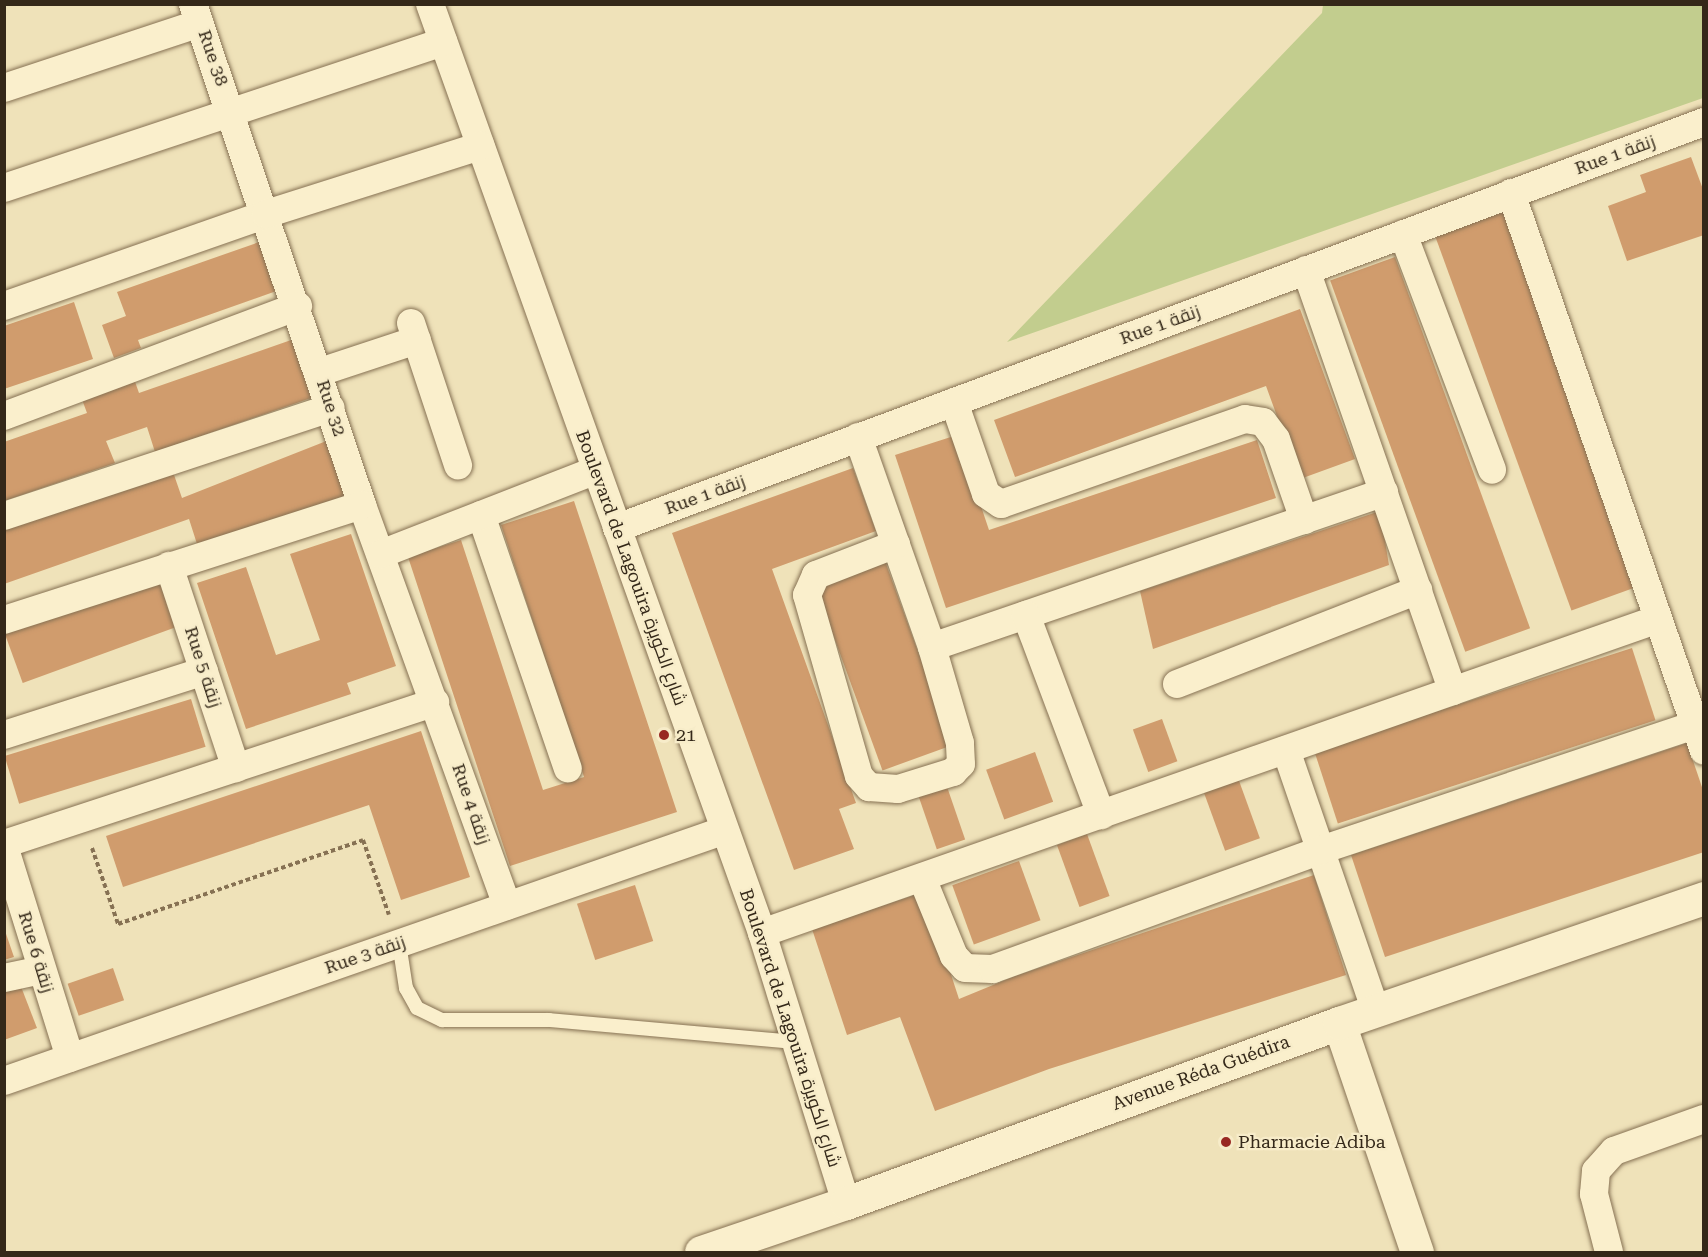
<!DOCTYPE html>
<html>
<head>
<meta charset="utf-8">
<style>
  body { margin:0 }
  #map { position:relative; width:1708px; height:1257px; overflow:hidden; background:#efe2b9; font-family:"Roboto Serif",Cairo,serif }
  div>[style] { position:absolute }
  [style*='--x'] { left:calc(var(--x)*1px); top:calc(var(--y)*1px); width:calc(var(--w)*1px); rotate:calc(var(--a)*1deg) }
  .green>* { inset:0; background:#c2cd8e }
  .building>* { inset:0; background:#d09c6d; transform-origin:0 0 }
  .path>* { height:4px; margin-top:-2px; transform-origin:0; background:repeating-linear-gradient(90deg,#867153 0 4.5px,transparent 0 7.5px) }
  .roads { filter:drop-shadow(0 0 2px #867153) drop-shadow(0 0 2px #867153) }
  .service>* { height:14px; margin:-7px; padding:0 7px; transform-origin:7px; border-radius:7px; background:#faefcc }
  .minor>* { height:28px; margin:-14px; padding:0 14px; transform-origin:14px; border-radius:14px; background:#faefcc }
  .tertiary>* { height:33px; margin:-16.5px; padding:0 16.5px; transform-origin:16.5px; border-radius:16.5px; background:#faefcc }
  .dots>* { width:16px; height:16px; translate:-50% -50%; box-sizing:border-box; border:3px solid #f7ecc9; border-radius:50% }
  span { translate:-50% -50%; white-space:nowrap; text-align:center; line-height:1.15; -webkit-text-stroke:4.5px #f7ecc9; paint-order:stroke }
  .street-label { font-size:18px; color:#342819 }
  .poi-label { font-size:18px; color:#342819 }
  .left { translate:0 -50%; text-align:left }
  .frame { position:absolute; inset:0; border:6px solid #342819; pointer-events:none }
</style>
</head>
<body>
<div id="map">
  <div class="green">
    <i style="clip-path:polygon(1323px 5px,1703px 5px,1703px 98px,1007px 342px,1322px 13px)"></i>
  </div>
  <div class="building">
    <i style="clip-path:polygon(1691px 157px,1704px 192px,1704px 235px,1627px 261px,1608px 206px,1646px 192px,1640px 175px)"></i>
    <i style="left:1503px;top:212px;width:398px;height:72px;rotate:70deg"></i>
    <i style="clip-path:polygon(265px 240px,282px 289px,138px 340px,141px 348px,114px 358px,102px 325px,126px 316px,117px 292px)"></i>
    <i style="left:1395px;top:257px;width:395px;height:69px;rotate:70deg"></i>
    <i style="clip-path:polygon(74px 302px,93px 359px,4px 389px,4px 326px)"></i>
    <i style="clip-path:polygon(1300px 309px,1355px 459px,1300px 479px,1266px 386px,1015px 477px,994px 420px)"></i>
    <i style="clip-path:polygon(294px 339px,314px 397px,155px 452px,147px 427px,106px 441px,115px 463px,4px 501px,4px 442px,87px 413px,80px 394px,133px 376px,139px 393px)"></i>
    <i style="clip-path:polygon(957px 435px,989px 530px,1257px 440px,1276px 498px,946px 608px,895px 455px)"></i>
    <i style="clip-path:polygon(334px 438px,352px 505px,197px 544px,189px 519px,4px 584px,4px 527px,172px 469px,182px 498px)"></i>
    <i style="clip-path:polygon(853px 468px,876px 531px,772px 569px,856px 803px,839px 809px,854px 849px,794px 870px,672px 533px)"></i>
    <i style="clip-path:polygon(574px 501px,677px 812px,510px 866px,408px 557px,461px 540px,543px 790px,584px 777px,501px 525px)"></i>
    <i style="clip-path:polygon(1380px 511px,1389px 565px,1153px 649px,1140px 591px)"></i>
    <i style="clip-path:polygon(351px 534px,396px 666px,347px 683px,351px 694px,246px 729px,197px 583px,246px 567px,276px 655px,320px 640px,290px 554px)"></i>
    <i style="left:885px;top:561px;width:196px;height:74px;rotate:70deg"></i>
    <i style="left:164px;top:574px;width:54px;height:170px;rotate:70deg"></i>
    <i style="left:1632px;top:648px;width:76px;height:334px;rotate:72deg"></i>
    <i style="left:191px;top:699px;width:50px;height:195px;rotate:73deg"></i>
    <i style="left:1162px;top:719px;width:45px;height:31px;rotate:70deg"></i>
    <i style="clip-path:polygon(421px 731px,470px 877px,401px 900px,369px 805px,123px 887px,106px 836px)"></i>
    <i style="clip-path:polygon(1687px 743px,1704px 793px,1704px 852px,1385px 957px,1351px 855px)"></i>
    <i style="left:1035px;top:752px;width:53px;height:52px;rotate:70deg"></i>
    <i style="left:944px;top:778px;width:65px;height:30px;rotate:71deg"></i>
    <i style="left:1238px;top:778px;width:64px;height:37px;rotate:70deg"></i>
    <i style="left:1087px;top:834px;width:66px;height:32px;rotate:70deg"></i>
    <i style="left:1019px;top:861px;width:63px;height:71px;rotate:70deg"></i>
    <i style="clip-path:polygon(1314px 875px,1346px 975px,1049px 1069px,935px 1111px,900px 1017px,847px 1035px,812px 929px,924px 892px,959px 999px,1015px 976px)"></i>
    <i style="left:635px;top:885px;width:59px;height:61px;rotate:72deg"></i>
    <i style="clip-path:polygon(4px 928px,14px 957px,4px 960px)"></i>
    <i style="left:113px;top:968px;width:34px;height:48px;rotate:71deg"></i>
    <i style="clip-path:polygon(20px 984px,37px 1028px,4px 1040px,4px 989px)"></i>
  </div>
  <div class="path">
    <i style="--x:92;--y:848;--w:80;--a:71.1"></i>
    <i style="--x:118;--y:924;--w:259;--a:-18.9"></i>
    <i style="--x:363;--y:840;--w:79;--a:70.9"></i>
  </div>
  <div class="roads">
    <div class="service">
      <i style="--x:399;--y:943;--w:46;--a:81.2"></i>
      <i style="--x:406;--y:988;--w:23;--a:61"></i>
      <i style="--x:417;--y:1008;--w:28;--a:26"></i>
      <i style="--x:442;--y:1020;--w:107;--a:0"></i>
      <i style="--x:549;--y:1020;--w:248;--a:5.1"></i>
    </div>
    <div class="minor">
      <i style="--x:193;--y:4;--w:529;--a:71.36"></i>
      <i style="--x:362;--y:505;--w:426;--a:70.1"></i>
      <i style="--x:430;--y:4;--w:987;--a:70.33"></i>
      <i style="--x:762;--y:933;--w:283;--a:72.7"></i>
      <i style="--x:4;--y:88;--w:206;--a:-18.3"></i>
      <i style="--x:4;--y:188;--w:463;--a:-18.4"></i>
      <i style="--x:1511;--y:193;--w:590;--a:70.92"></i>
      <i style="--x:1403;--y:234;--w:252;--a:69.3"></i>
      <i style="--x:1306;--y:270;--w:446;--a:70.8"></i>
      <i style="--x:4;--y:306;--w:278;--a:-19.3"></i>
      <i style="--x:266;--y:214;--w:225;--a:-17.6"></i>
      <i style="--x:411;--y:323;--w:150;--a:71.7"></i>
      <i style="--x:320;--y:372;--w:102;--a:-18.3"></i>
      <i style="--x:954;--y:402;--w:97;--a:70.8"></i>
      <i style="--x:986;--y:494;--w:18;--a:34"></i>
      <i style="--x:1001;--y:504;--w:258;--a:-19.2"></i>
      <i style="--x:1245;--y:419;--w:18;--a:9"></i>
      <i style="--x:1263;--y:422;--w:21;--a:53"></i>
      <i style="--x:1276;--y:439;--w:86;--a:70.9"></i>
      <i style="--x:4;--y:416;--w:314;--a:-20.5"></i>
      <i style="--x:858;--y:437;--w:223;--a:70.6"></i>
      <i style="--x:932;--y:647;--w:478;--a:-18.9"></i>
      <i style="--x:481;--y:515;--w:268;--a:71.1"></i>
      <i style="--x:4;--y:516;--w:344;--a:-18.3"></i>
      <i style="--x:617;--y:528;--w:1160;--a:-20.48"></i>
      <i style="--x:896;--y:544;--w:86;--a:158.8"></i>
      <i style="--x:816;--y:575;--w:22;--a:114"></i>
      <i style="--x:807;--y:595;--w:188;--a:74"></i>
      <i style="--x:859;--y:776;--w:15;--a:48"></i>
      <i style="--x:869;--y:787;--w:29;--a:4"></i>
      <i style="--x:898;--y:789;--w:58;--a:-17.2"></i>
      <i style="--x:953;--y:772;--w:11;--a:-45"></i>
      <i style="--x:961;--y:764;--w:21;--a:-93"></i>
      <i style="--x:960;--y:743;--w:100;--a:-106.3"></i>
      <i style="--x:381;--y:554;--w:231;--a:-21.3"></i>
      <i style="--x:169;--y:566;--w:213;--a:71.7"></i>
      <i style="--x:1026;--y:615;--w:214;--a:69.4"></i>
      <i style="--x:4;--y:620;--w:376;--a:-17.8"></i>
      <i style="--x:1177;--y:684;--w:259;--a:-21.3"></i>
      <i style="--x:4;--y:735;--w:210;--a:-17.7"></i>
      <i style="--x:1286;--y:750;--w:276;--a:71"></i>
      <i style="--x:4;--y:844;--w:454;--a:-18.2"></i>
      <i style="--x:4;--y:846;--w:222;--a:72.7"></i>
      <i style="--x:922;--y:878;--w:84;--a:67.7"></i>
      <i style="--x:954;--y:956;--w:16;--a:47"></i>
      <i style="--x:965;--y:968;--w:28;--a:2"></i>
      <i style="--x:993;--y:969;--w:349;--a:-19.9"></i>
      <i style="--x:1321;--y:850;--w:394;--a:-18.5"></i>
      <i style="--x:762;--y:933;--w:949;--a:-19.31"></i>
      <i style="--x:4;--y:978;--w:38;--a:-12"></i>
      <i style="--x:4;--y:1081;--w:763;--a:-19.19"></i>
      <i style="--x:1609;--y:1252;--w:60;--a:-104.5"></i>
      <i style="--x:1594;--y:1194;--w:23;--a:-85"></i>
      <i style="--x:1596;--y:1171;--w:27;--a:-48"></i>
      <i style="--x:1614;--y:1151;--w:96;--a:-19.6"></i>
    </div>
    <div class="tertiary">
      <i style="--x:1339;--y:1023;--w:242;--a:71.2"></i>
      <i style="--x:701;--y:1252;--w:153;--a:-18.7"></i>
      <i style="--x:846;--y:1203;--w:525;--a:-20.06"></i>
      <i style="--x:1339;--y:1023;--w:386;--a:-18.9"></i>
    </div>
  </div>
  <div class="dots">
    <i style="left:664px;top:735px;background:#982721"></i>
    <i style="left:1226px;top:1142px;background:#982721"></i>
  </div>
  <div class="street-label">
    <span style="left:213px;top:58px;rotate:71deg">Rue 38</span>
    <span style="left:1615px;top:155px;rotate:-20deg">Rue 1 زنقة</span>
    <span style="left:1160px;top:325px;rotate:-20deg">Rue 1 زنقة</span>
    <span style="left:331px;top:408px;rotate:72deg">Rue 32</span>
    <span style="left:705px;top:495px;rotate:-20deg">Rue 1 زنقة</span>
    <span style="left:631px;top:568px;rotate:70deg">Boulevard de Lagouira شارع الكويرة</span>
    <span style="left:203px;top:667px;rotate:72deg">Rue 5 زنقة</span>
    <span style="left:471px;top:804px;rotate:71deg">Rue 4 زنقة</span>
    <span style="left:36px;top:952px;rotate:73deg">Rue 6 زنقة</span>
    <span style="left:365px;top:955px;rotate:-19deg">Rue 3 زنقة</span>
    <span style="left:790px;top:1028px;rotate:72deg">Boulevard de Lagouira شارع الكويرة</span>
    <span style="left:1201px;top:1073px;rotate:-20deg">Avenue Réda Guédira</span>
  </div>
  <div class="poi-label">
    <span class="left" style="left:676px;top:735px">21</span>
    <span class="left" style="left:1238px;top:1142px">Pharmacie Adiba</span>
  </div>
  <div class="frame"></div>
</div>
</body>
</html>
